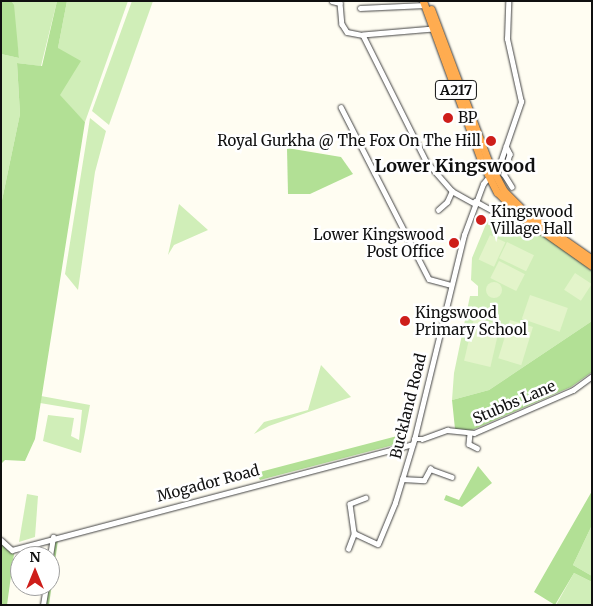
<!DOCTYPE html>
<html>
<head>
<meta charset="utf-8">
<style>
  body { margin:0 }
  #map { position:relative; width:593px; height:606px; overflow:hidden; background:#fffdf2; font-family:Merriweather,serif }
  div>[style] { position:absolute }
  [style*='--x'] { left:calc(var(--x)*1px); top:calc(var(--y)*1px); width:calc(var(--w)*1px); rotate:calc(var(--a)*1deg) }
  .green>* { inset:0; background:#d0eeb8 }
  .forest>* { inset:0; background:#b2e095 }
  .pitch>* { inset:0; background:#e3f4ca; transform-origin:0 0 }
  .round { border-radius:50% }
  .roads { filter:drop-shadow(0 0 1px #434343) drop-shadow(0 0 1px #434343) }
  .minor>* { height:4.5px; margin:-2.25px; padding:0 2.25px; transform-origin:2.25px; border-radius:2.25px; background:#fff }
  .highway>* { height:7px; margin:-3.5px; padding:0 3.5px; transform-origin:3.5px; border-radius:3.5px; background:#ffac50 }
  .dots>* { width:14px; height:14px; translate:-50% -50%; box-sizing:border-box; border:2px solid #fff; border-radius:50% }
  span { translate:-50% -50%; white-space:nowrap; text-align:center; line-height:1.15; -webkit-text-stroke:5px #fff; paint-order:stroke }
  .shield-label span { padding:1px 4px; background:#fff; border:1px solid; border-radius:4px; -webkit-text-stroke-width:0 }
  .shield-label { font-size:14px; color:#101010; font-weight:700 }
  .poi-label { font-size:15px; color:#101010 }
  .left { translate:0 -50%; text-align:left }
  .right { translate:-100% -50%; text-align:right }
  .street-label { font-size:15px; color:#101010 }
  .quarter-label { font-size:18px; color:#101010; font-weight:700 }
  .frame { position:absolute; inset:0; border:2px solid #101010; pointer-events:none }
  .north { position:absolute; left:10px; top:546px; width:50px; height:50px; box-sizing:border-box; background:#fff; border:1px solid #9f9f9f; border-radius:50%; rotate:0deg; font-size:14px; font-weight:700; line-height:20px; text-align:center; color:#101010 }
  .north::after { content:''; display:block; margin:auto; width:18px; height:22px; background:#ce1e1a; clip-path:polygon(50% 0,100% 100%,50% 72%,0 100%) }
</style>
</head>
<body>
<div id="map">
  <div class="green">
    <i style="clip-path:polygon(11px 1px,57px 1px,41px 66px,17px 63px,20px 114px,1px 205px,1px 54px,19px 58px)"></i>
    <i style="clip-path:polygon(67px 1px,128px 1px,85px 122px,59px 95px,58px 48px)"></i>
    <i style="clip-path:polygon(132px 1px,153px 1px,109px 125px,92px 111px)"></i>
    <i style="clip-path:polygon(90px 118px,106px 131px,95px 172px,78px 290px,65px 274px)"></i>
    <i style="clip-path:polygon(501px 202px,592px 271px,592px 321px,489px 390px,452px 400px,454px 373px,470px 296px,478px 296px,478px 286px,471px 280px,472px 258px,486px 224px)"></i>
    <i style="clip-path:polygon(179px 204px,208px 230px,174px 245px,168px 255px)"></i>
    <i style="clip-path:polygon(321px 365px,351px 397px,269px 426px,254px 434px,264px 422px,308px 410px)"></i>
    <i style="clip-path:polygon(41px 396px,90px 405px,81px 453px,43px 441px,48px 415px,74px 418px,71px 436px,79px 440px,82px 410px,40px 403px)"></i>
    <i style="clip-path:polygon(27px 494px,38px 496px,35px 537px,19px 542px)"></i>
    <i style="clip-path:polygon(592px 525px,592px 576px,573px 565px)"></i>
    <i style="clip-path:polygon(574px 573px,592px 582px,592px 605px,556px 605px)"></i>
  </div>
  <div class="forest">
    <i style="clip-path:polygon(1px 1px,11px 1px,14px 5px,19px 58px,1px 54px)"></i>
    <i style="clip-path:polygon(57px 1px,67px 1px,58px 48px,81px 61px,60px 95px,85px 122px,35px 439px,25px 461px,5px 460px,1px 464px,1px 205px,20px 114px,17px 63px,42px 66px)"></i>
    <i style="clip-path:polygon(287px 148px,341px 157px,353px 174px,310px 194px,288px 194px)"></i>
    <i style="clip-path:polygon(592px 321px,592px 372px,571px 387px,470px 431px,455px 429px,452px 400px,489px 390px)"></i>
    <i style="clip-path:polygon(401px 435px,406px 438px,405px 442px,260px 480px,256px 473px)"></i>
    <i style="clip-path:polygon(478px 466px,492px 483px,462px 507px,444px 500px,446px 495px,459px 500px)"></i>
    <i style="clip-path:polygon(592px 491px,592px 525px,573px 565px,592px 576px,592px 582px,574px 573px,555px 605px,534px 592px)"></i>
    <i style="clip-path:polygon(58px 540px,49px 605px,44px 605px,47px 586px,50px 586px,55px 541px)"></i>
    <i style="clip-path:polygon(1px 543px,14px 554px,7px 605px,1px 605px)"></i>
  </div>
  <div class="pitch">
    <i style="left:490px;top:235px;width:17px;height:27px;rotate:25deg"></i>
    <i style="left:507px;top:242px;width:30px;height:18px;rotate:26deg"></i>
    <i style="left:499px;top:261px;width:29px;height:19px;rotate:27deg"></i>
    <i style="left:575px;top:273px;width:20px;height:20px;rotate:33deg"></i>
    <i class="round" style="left:486px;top:282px;width:16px;height:16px"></i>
    <i style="left:530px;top:295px;width:40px;height:25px;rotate:19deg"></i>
    <i style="left:474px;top:318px;width:27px;height:44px;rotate:13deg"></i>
    <i style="left:510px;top:320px;width:24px;height:40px;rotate:17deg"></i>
  </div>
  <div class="roads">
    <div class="minor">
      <i style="--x:332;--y:1;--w:8;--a:14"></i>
      <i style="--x:340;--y:3;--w:21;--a:85"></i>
      <i style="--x:342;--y:24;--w:9;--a:58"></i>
      <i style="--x:347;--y:32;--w:16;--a:11"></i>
      <i style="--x:360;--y:8;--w:65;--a:-2.6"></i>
      <i style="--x:433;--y:29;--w:70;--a:175.1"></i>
      <i style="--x:363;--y:35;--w:141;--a:63.4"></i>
      <i style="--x:426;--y:161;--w:40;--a:49"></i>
      <i style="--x:452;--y:191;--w:26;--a:29"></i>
      <i style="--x:341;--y:107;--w:193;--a:62.9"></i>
      <i style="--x:429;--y:279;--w:23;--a:15"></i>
      <i style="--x:506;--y:146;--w:9;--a:63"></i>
      <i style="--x:510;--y:154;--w:21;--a:107"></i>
      <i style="--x:504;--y:174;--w:15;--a:58"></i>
      <i style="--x:475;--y:201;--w:18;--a:29"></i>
      <i style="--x:438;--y:210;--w:12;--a:-42"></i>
      <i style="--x:447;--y:202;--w:12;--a:-66"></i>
      <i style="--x:470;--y:434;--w:10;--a:96"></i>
      <i style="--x:469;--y:444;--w:9;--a:27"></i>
      <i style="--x:414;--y:439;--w:8;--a:0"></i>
      <i style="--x:422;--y:439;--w:27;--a:-20"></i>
      <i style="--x:447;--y:430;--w:27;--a:6"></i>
      <i style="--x:474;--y:433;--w:108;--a:-23.5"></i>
      <i style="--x:573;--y:390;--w:24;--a:-36"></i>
      <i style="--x:402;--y:479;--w:22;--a:3"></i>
      <i style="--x:424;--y:480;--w:13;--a:-61"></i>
      <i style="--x:430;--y:469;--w:23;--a:20"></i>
      <i style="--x:366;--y:498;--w:17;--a:159"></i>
      <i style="--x:350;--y:504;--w:29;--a:82"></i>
      <i style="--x:354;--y:533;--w:26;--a:25"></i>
      <i style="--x:378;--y:544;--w:44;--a:-67.5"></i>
      <i style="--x:395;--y:503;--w:66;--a:-73.2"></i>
      <i style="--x:414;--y:440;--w:211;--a:-76.3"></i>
      <i style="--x:464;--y:235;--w:54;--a:-69.6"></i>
      <i style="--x:483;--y:184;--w:27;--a:-51"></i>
      <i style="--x:500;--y:163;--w:65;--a:-71"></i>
      <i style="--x:521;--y:102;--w:65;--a:-102.5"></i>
      <i style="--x:507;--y:39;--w:38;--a:-88"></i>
      <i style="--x:1;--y:540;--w:15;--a:42"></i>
      <i style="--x:12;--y:550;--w:414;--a:-14.8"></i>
      <i style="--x:348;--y:549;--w:17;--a:-69"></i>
      <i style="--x:50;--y:556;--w:19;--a:-81"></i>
      <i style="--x:43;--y:605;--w:19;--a:-81"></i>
    </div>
    <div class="highway">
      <i style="--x:423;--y:1;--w:172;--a:70"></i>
      <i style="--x:482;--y:163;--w:33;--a:63"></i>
      <i style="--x:497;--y:192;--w:34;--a:45"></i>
      <i style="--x:521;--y:216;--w:87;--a:35.2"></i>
      <i style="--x:431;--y:9;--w:162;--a:69.4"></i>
      <i style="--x:488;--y:161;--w:34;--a:62"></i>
      <i style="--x:504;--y:191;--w:30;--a:45"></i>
      <i style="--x:525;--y:212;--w:82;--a:35"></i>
    </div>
  </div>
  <div class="dots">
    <i style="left:448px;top:118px;background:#ce1e1a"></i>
    <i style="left:491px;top:141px;background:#ce1e1a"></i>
    <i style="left:481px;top:220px;background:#ce1e1a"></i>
    <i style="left:454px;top:243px;background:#ce1e1a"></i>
    <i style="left:405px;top:321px;background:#ce1e1a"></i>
  </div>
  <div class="shield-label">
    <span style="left:456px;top:90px">A217</span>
  </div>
  <div class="poi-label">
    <span class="left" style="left:458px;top:118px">BP</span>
    <span class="right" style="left:481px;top:141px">Royal Gurkha @ The Fox On The Hill</span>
    <span class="left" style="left:491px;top:220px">Kingswood<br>Village Hall</span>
    <span class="right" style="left:444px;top:243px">Lower Kingswood<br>Post Office</span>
    <span class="left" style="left:415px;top:321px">Kingswood<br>Primary School</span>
  </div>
  <div class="street-label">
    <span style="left:514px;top:402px;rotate:-23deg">Stubbs Lane</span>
    <span style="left:408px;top:406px;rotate:-76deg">Buckland Road</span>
    <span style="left:208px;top:483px;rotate:-15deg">Mogador Road</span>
  </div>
  <div class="quarter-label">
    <span style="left:455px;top:166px">Lower Kingswood</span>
  </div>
  <div class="frame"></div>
  <div class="north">N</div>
</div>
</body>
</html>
